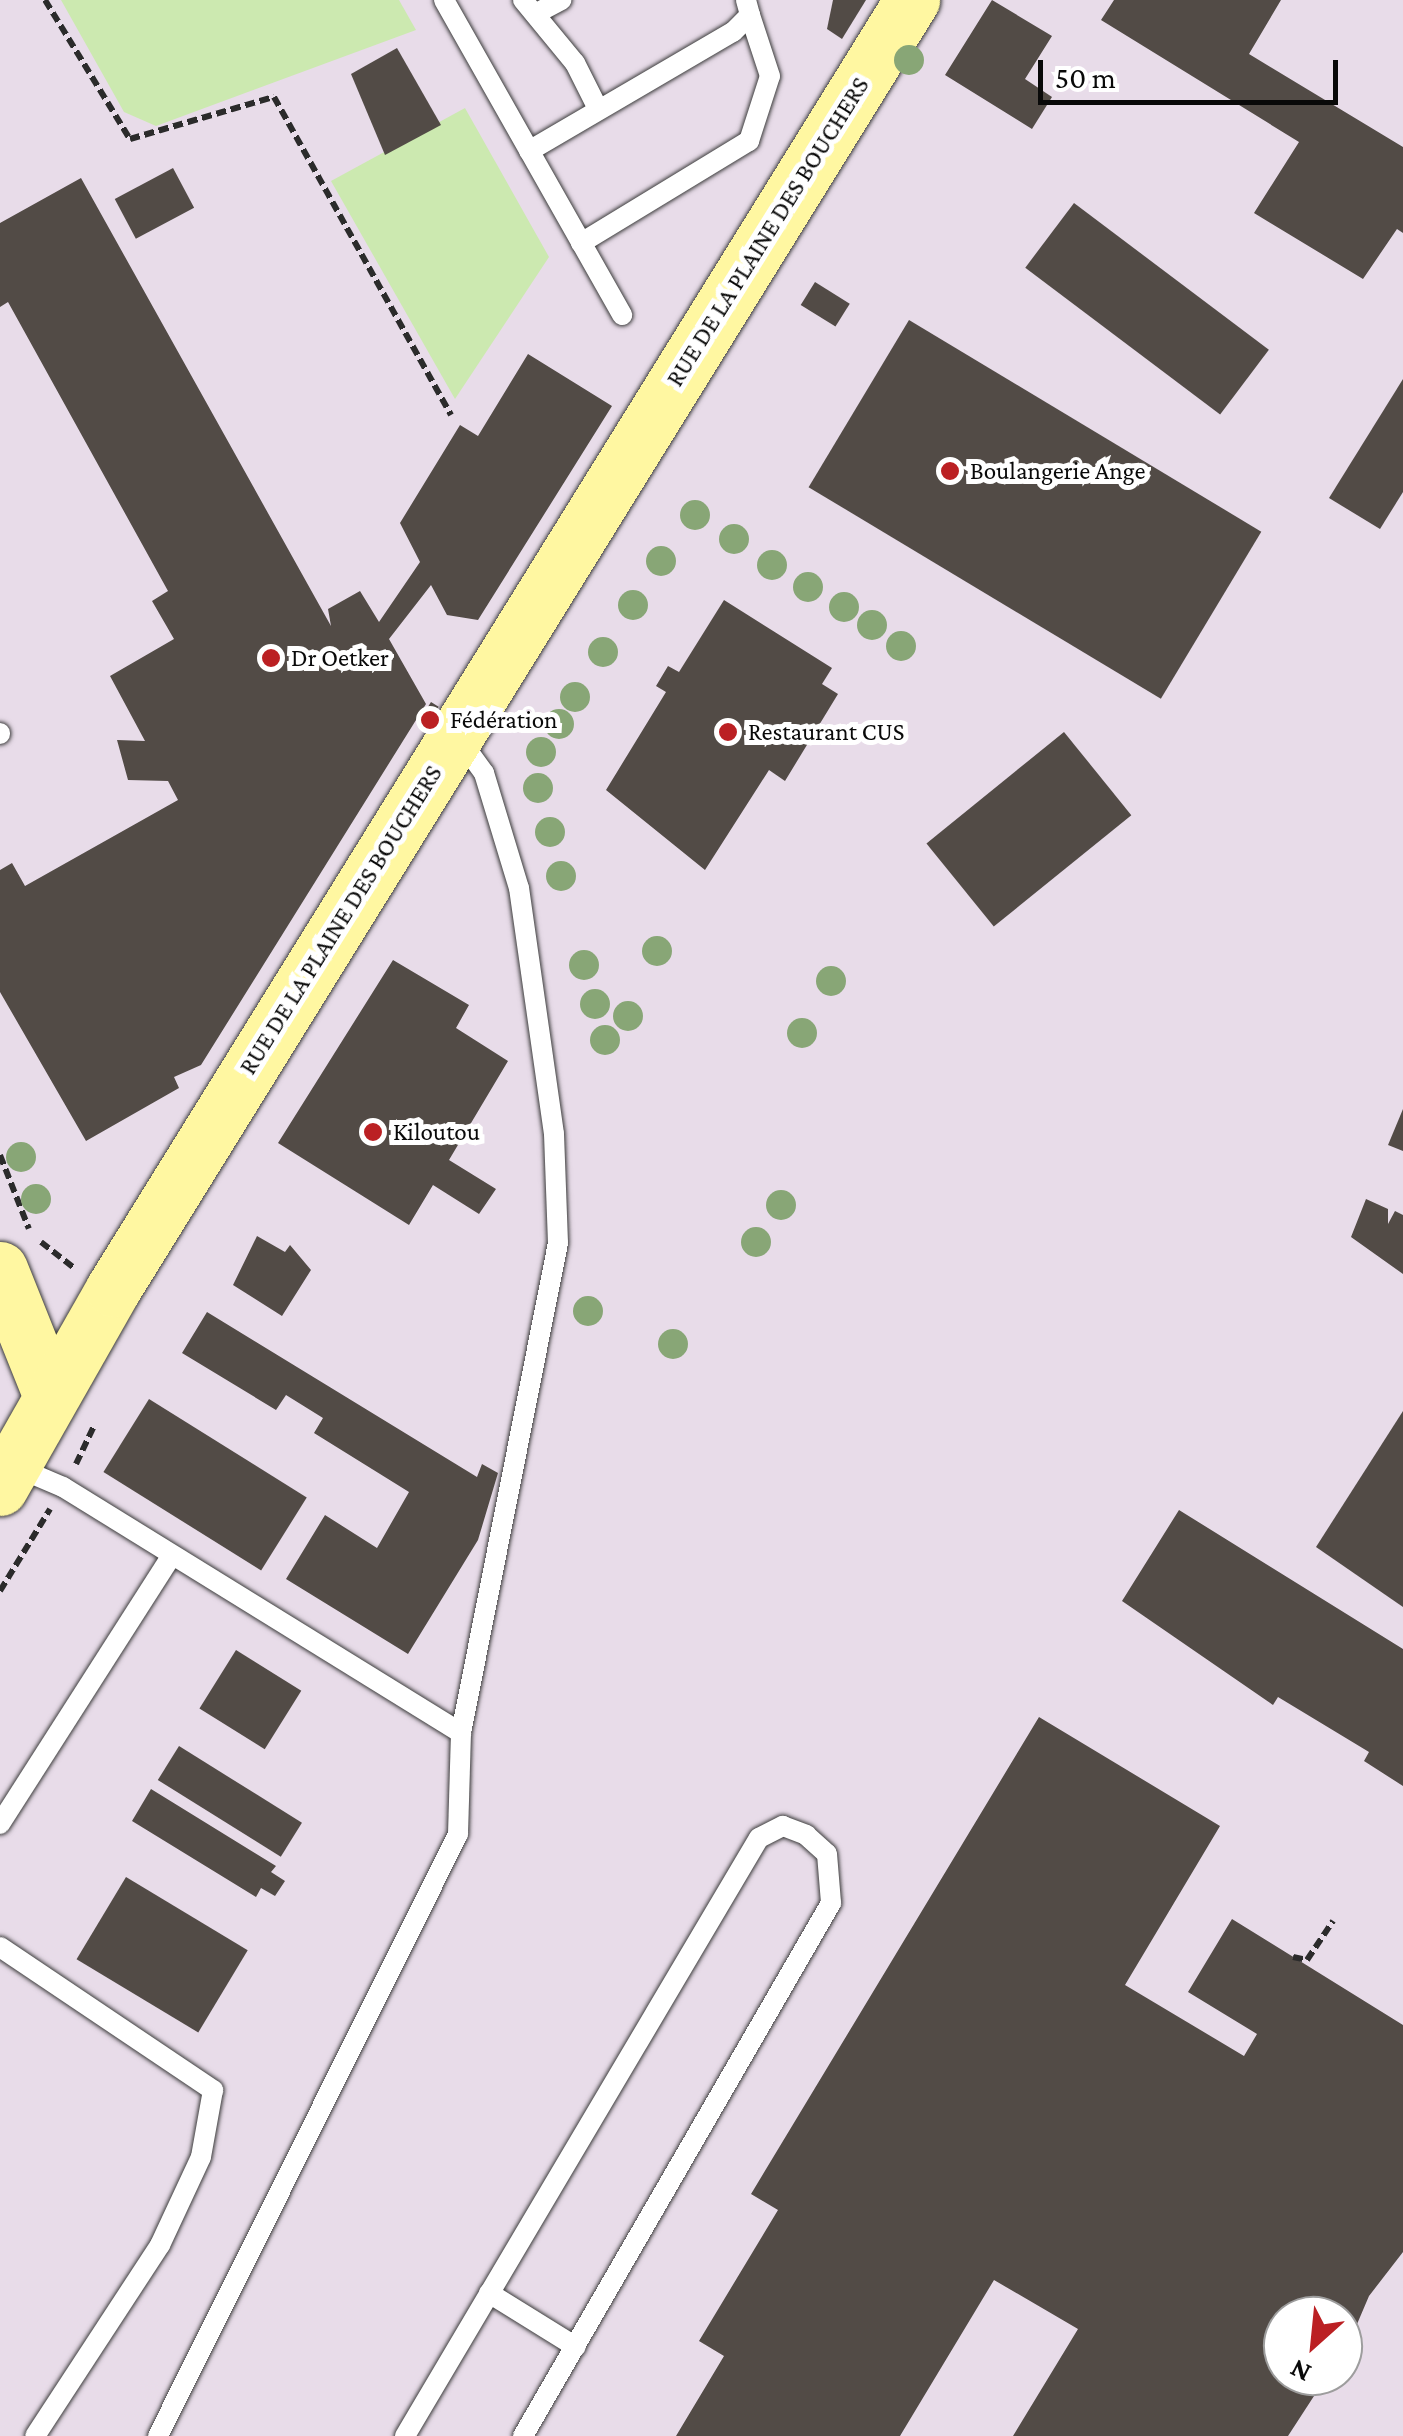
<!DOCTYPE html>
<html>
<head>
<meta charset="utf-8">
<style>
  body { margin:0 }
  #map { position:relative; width:1403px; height:2436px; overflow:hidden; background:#fffbe6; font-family:"Crimson Pro",serif }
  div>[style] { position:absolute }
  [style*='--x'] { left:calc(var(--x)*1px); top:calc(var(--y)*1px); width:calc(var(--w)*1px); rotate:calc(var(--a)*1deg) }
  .industrial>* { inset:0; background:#e8dce9 }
  .green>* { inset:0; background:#cce9b0 }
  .building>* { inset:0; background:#524b46; transform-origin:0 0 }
  .path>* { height:6px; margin-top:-3px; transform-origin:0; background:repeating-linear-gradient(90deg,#2b2b2b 0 10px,transparent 0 15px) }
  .roads { filter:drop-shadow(0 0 2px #3c3c3c) drop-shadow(0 0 2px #3c3c3c) }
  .lane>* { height:20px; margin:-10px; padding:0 10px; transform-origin:10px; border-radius:10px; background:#fff }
  .secondary>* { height:55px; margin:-27.5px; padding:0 27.5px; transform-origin:27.5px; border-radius:27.5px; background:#fff7a1 }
  .trees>* { width:30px; height:30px; margin:-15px; border-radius:50%; background:#88a676 }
  .dots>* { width:28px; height:28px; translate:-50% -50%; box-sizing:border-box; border:5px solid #fff; border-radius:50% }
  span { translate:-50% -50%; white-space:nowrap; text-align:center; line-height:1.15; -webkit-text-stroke:10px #fff; paint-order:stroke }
  .street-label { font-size:25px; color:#090909 }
  .poi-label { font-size:25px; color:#090909 }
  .left { translate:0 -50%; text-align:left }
  .north { position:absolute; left:1263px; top:2296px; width:100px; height:100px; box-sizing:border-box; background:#fff; border:2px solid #9d9d9d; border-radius:50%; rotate:207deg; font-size:28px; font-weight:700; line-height:40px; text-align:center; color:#090909 }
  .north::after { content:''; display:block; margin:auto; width:35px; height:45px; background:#bb2023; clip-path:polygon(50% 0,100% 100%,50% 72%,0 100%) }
  .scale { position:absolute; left:1038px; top:60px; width:300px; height:45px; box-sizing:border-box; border:5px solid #090909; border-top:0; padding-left:12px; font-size:30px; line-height:35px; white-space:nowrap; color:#090909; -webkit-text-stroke:8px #fff; paint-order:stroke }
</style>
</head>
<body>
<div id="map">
  <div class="industrial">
    <i style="clip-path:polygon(evenodd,0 0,1403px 0,1403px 2436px,0 2436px,0 0,1283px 2316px,1343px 2316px,1343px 2376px,1283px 2376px,1283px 2316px)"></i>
  </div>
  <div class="green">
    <i style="clip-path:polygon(61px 0,399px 0,416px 30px,156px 126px,124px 112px)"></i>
    <i style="clip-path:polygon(465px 108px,549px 257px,455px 399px,331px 181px)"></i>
  </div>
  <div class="building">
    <i style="clip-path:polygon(833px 0,866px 0,842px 39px,827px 29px)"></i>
    <i style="clip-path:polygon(992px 0,1052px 36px,1025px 79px,1052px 97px,1032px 129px,945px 75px)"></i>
    <i style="clip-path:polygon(1114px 0,1281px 0,1249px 54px,1403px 147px,1403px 233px,1397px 229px,1363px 279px,1254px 213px,1299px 142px,1101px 20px)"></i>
    <i style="clip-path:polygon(397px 48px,441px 125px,385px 155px,351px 74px)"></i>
    <i style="left:173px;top:168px;width:45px;height:66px;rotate:62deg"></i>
    <i style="clip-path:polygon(81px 178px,331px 626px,328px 609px,360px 591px,379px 622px,420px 562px,400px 523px,460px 425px,478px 436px,528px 354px,612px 406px,478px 620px,447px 615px,431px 585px,389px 639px,426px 704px,201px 1065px,174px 1077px,179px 1088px,86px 1141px,0 992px,0 870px,12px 863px,25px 886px,178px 800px,168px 781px,128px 780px,117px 740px,145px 741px,110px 676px,174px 639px,152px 601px,168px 591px,8px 302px,0 307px,0 223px)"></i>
    <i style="left:1074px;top:203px;width:244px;height:81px;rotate:37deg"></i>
    <i style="left:815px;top:282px;width:41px;height:27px;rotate:32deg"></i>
    <i style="left:909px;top:320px;width:411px;height:195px;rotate:31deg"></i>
    <i style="clip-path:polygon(1403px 379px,1403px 492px,1380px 529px,1329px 498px)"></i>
    <i style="clip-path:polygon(724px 600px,832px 668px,822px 684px,838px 694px,785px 781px,769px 770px,705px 870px,606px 790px,666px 692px,656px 686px,668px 666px,679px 672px)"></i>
    <i style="left:431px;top:702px;width:9px;height:26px;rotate:32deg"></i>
    <i style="left:1064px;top:732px;width:107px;height:177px;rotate:51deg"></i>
    <i style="clip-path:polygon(393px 960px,469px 1005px,456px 1028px,508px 1061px,449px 1160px,496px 1189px,479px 1214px,433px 1185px,409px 1225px,278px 1143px)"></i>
    <i style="clip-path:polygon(1403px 1109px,1403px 1151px,1388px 1145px)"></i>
    <i style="clip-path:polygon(1366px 1199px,1388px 1209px,1388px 1224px,1395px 1211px,1403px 1215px,1403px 1274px,1351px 1237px)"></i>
    <i style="clip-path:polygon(257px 1236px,285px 1252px,290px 1245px,311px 1270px,282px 1316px,233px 1285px)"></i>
    <i style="clip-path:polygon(207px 1312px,477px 1477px,482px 1464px,498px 1473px,478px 1540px,408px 1654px,286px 1579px,325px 1515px,377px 1548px,409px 1492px,314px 1433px,323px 1418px,286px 1395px,276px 1410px,182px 1353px)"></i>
    <i style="left:149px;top:1399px;width:186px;height:86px;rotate:32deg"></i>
    <i style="clip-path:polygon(1403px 1411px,1403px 1607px,1316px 1547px)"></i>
    <i style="clip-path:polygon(1179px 1510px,1403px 1649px,1403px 1786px,1364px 1761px,1369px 1752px,1278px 1697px,1273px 1705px,1122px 1601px)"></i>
    <i style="left:236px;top:1650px;width:77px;height:69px;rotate:32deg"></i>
    <i style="clip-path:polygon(1039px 1717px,1220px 1826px,1125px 1985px,1244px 2056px,1257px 2034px,1188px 1992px,1232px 1919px,1403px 2025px,1403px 2252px,1369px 2296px,1343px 2357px,1343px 2316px,1283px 2316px,1283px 2376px,1327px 2376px,1288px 2436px,1013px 2436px,1078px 2329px,994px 2280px,900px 2436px,676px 2436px,724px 2356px,699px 2341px,778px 2210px,751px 2194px)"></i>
    <i style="left:179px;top:1746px;width:145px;height:40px;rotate:32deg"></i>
    <i style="clip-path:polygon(151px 1789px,276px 1866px,271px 1872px,285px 1881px,275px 1896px,261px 1888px,256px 1897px,132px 1821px)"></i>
    <i style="left:126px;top:1877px;width:142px;height:96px;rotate:31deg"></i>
  </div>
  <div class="path">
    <i style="--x:45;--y:0;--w:163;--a:58.6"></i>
    <i style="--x:130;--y:139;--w:150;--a:-16.3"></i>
    <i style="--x:274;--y:97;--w:364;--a:60.9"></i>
    <i style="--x:0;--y:1155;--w:79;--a:68.6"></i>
    <i style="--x:41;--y:1242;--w:42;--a:38.2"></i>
    <i style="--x:76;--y:1464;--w:42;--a:-64.7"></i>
    <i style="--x:0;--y:1591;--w:96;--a:-58.6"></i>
    <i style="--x:1293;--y:1957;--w:14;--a:12"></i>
    <i style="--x:1307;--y:1960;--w:47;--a:-56.3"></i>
  </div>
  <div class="roads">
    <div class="lane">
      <i style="--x:444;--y:0;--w:362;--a:60.5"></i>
      <i style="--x:523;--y:0;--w:82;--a:50.5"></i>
      <i style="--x:575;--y:63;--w:51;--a:63.4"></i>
      <i style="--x:535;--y:14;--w:30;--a:-28"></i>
      <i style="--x:529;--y:151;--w:236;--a:-30.3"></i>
      <i style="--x:733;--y:32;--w:24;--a:-45"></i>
      <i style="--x:750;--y:15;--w:16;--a:-105"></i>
      <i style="--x:581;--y:243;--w:197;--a:-31.3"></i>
      <i style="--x:749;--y:141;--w:68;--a:-72.1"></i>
      <i style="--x:770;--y:76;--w:64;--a:-108.2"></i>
      <i style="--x:0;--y:733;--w:1;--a:90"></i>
      <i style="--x:460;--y:740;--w:41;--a:54"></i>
      <i style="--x:484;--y:773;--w:120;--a:73.1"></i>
      <i style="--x:519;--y:888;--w:248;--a:81.9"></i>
      <i style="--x:554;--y:1134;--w:109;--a:87.9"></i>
      <i style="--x:558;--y:1243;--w:500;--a:101.2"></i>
      <i style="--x:16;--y:1467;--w:51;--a:23.1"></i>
      <i style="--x:63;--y:1487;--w:468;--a:31.7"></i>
      <i style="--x:461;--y:1733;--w:101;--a:91.7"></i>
      <i style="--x:458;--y:1834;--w:673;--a:116.49"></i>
      <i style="--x:0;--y:1824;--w:319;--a:-57.4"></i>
      <i style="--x:0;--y:1947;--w:257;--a:33.9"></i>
      <i style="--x:213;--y:2090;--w:68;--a:100.2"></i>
      <i style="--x:201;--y:2157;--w:97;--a:115"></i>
      <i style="--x:160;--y:2245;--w:228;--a:123.2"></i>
      <i style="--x:489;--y:2293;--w:102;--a:31.8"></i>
      <i style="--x:405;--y:2436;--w:695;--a:-59.38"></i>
      <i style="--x:759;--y:1838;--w:27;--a:-27"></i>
      <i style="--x:783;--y:1826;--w:25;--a:21"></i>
      <i style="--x:806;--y:1835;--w:28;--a:42"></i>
      <i style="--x:827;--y:1854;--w:49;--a:85.3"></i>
      <i style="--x:831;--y:1903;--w:616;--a:120.02"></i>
    </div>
    <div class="secondary">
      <i style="--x:0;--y:1269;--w:135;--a:68.2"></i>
      <i style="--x:0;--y:1488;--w:229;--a:-60.4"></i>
      <i style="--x:113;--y:1289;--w:1517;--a:-58.21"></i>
    </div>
  </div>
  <div class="trees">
    <i style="left:909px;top:60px"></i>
    <i style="left:695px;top:515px"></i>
    <i style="left:734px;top:539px"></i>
    <i style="left:661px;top:561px"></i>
    <i style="left:772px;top:565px"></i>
    <i style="left:808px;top:587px"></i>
    <i style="left:633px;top:605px"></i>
    <i style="left:844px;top:607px"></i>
    <i style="left:872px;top:625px"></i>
    <i style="left:901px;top:646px"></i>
    <i style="left:603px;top:652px"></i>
    <i style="left:575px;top:697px"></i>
    <i style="left:559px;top:724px"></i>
    <i style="left:541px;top:752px"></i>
    <i style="left:538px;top:788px"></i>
    <i style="left:550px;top:832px"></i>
    <i style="left:561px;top:876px"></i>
    <i style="left:657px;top:951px"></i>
    <i style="left:584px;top:965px"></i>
    <i style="left:831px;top:981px"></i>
    <i style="left:595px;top:1004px"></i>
    <i style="left:628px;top:1016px"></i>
    <i style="left:802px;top:1033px"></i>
    <i style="left:605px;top:1040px"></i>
    <i style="left:21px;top:1157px"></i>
    <i style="left:36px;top:1199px"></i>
    <i style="left:781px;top:1205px"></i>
    <i style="left:756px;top:1242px"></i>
    <i style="left:588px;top:1311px"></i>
    <i style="left:673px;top:1344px"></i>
  </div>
  <div class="dots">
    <i style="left:950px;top:471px;background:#bb2023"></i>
    <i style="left:271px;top:658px;background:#bb2023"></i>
    <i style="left:430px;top:720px;background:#bb2023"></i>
    <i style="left:728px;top:732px;background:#bb2023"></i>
    <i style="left:373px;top:1132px;background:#bb2023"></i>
  </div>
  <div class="street-label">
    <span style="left:768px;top:232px;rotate:-58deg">RUE DE LA PLAINE DES BOUCHERS</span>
    <span style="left:341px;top:920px;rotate:-58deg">RUE DE LA PLAINE DES BOUCHERS</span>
  </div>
  <div class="poi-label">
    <span class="left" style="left:970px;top:471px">Boulangerie Ange</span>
    <span class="left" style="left:291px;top:658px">Dr Oetker</span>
    <span class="left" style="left:450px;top:720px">Fédération</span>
    <span class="left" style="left:748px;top:732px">Restaurant CUS</span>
    <span class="left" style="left:393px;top:1132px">Kiloutou</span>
  </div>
  <div class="north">N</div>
  <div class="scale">50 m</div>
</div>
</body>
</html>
